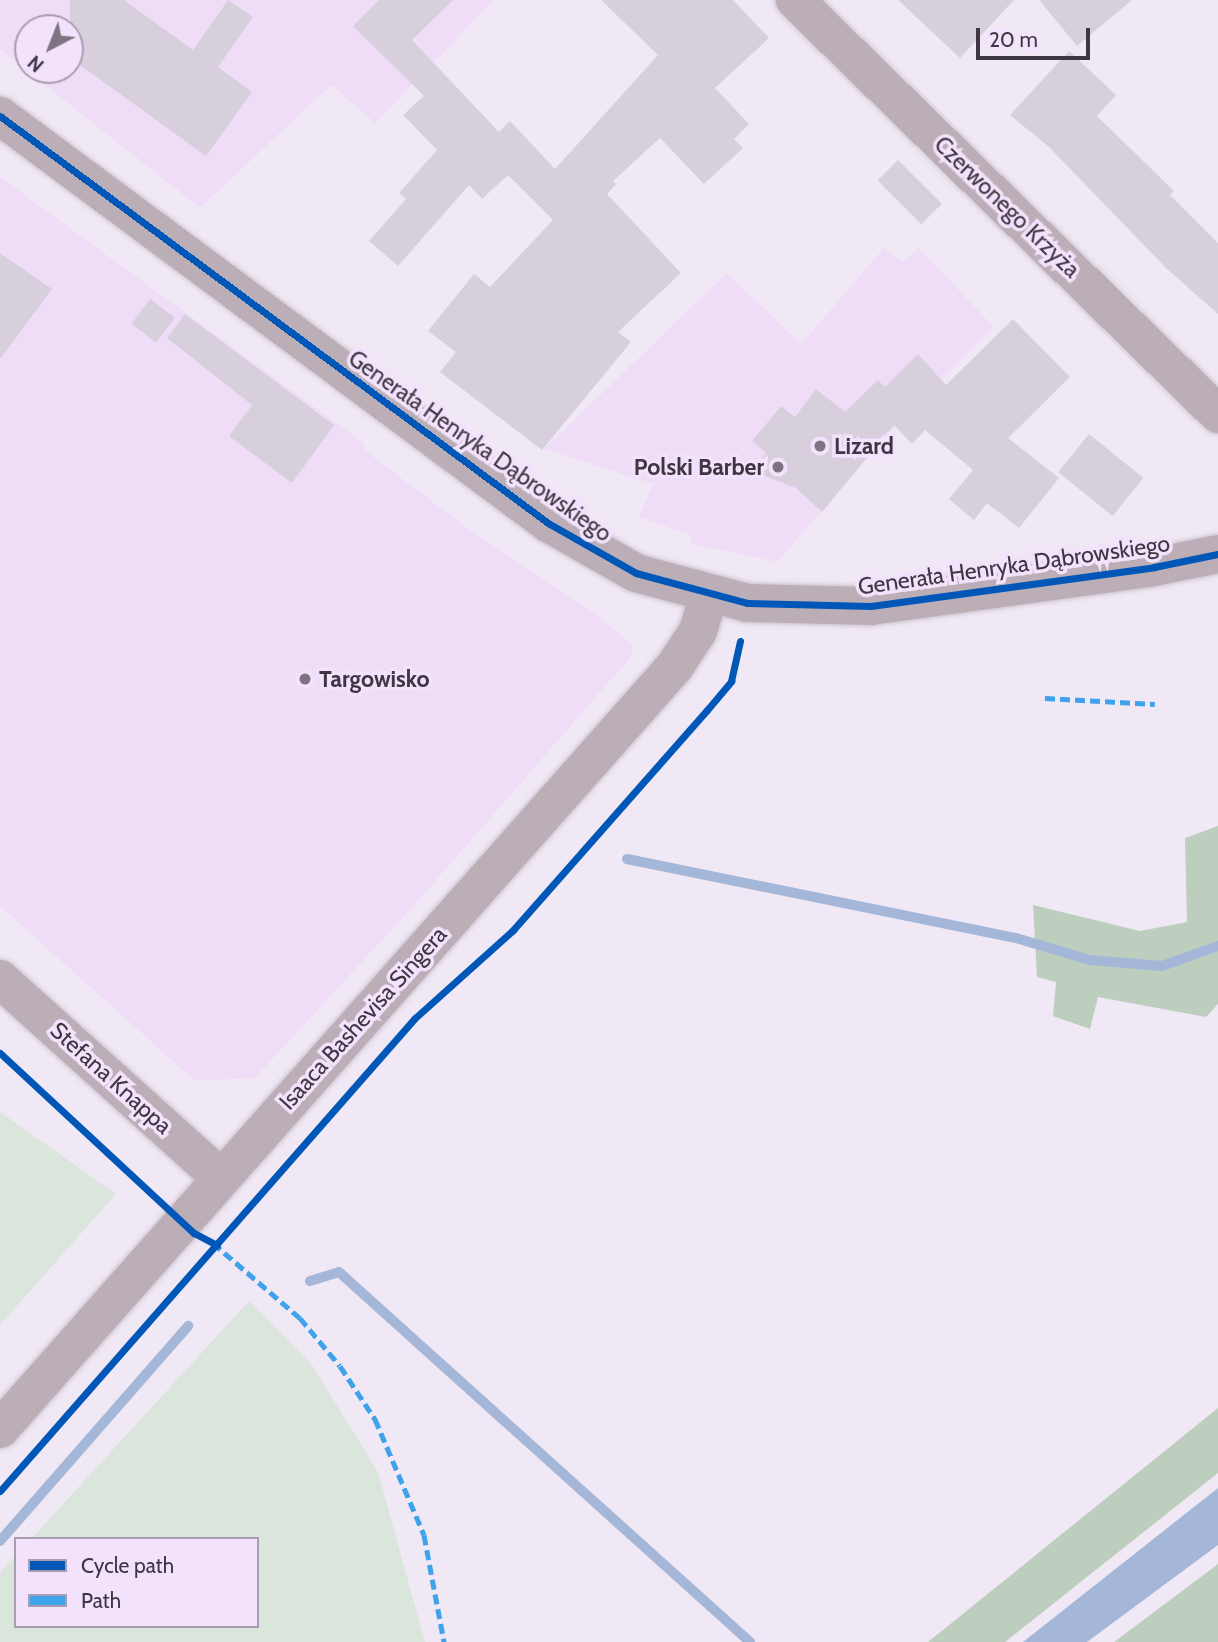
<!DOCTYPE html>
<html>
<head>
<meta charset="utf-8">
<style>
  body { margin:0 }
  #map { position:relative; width:1218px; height:1642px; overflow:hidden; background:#f1e8f5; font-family:Cabin,sans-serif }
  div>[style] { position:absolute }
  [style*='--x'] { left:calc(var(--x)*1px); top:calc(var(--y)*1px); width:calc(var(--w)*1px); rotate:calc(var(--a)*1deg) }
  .built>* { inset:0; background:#efddf8 }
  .green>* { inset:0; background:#dae6db }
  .forest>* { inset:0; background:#bdcebe }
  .water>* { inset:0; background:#a4b7d8 }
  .stream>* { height:10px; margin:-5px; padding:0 5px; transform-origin:5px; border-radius:5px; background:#a4b7d8 }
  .building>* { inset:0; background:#d7d0dc; transform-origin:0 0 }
  .roads { filter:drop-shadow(0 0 2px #ccc5d0) drop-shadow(0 0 2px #ccc5d0) }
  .minor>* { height:38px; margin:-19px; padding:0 19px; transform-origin:19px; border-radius:19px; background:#bcaeb7 }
  .quiet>* { height:5px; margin-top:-2.5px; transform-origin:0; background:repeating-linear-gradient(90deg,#3fa3ec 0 10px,transparent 0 15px) }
  .cycleway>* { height:7px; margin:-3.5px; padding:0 3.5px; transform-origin:3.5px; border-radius:3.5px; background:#0057b8 }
  .dots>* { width:19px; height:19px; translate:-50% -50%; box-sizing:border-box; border:4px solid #f3e2fb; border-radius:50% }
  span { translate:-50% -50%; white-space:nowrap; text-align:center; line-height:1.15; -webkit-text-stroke:7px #f3e2fb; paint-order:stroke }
  .street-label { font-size:23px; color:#3e3642 }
  .poi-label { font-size:23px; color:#3e3642; font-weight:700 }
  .left { translate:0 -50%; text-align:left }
  .right { translate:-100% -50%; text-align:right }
  .legend { position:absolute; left:14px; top:1537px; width:245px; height:91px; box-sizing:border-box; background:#f3e2fb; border:2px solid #ab9db1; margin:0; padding:9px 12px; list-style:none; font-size:21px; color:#3e3642 }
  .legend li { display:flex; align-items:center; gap:14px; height:35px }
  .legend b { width:35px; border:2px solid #ab9db1 }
  .north { position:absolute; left:14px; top:14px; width:70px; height:70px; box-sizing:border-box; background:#f3e2fb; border:2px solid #ab9db1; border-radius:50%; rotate:222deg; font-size:19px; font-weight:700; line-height:28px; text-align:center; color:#3e3642 }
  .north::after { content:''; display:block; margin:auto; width:24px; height:32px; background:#7d7481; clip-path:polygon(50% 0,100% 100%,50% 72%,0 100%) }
  .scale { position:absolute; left:976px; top:28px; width:114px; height:32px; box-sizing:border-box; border:4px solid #3e3642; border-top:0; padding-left:9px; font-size:21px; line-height:24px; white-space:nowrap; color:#3e3642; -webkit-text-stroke:5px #f3e2fb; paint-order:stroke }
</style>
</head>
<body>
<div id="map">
  <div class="built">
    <i style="clip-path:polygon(evenodd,0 0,494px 0,375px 123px,331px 85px,200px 208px,0 49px,0 0,28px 28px,70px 28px,70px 70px,28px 70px,28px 28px)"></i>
    <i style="clip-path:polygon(0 177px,365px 444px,363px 449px,474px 533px,597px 615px,634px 646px,629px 659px,417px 902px,255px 1078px,195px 1081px,0 906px)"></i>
    <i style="clip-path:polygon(884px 248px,902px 262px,919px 248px,994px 327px,895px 426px,777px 562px,691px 544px,691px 535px,638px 517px,654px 484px,544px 449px,727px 273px,801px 344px)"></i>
  </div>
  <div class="green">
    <i style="clip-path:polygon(0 1112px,116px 1194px,0 1325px)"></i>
    <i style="clip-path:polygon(249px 1301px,312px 1365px,378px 1472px,425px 1642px,0 1642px,0 1572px,16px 1555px,16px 1626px,257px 1626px,257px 1539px,31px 1539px)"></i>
  </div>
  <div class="forest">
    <i style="clip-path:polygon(1218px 826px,1218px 1004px,1206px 1017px,1098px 997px,1090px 1029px,1053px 1016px,1056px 982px,1037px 977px,1033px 905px,1140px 931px,1187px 922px,1185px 838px)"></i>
    <i style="clip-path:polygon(1218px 1408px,1218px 1473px,1005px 1642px,928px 1642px)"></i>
    <i style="clip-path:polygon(1218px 1564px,1218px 1642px,1114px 1642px)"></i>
  </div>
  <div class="water">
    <i style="clip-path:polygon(1218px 1488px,1218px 1545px,1087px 1642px,1023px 1642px)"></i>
  </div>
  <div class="stream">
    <i style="--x:627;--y:859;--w:397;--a:11.5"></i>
    <i style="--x:1016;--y:938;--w:77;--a:16.6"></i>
    <i style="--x:1090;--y:960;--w:72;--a:4.8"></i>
    <i style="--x:1162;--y:966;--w:59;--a:-19.7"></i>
    <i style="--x:310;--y:1281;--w:30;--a:-17"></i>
    <i style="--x:339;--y:1272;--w:553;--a:41.99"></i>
    <i style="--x:0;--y:1541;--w:286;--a:-48.8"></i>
  </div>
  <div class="building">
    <i style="clip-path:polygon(70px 0,124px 0,193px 50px,228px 0,253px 17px,218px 67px,252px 92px,206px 156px,70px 58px)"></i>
    <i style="clip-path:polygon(379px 0,453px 0,412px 40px,499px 132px,510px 121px,555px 169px,658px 55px,601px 0,733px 0,769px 38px,715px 88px,749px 124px,734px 139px,743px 148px,704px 184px,660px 138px,613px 181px,616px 184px,607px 194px,681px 273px,618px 332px,631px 342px,542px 450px,440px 372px,456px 352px,428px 331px,474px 274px,490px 287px,553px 220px,508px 175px,482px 199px,469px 185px,398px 266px,369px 241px,406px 199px,399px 193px,437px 150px,403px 115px,424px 96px,353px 26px)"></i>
    <i style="clip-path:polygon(898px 0,1014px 0,960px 58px)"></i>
    <i style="clip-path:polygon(1039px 0,1132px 0,1077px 46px)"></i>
    <i style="clip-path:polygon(1069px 51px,1116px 95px,1097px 116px,1174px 191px,1170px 195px,1218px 243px,1218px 314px,1166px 268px,1049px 147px,1010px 115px)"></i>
    <i style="left:898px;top:160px;width:62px;height:29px;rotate:45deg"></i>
    <i style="clip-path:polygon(0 253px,52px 289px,0 359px)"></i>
    <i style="left:150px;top:299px;width:31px;height:31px;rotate:37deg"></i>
    <i style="clip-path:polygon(185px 314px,334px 425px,292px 483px,229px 436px,252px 405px,167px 338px)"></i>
    <i style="clip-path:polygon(1013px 319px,1070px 377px,1008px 438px,1059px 478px,1019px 528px,987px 503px,974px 520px,949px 499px,973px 470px,925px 430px,912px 444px,894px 425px,822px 512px,796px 488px,752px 471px,766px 453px,752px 441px,781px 406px,795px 417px,816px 389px,845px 412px,878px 380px,885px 387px,918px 354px,946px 385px)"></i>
    <i style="left:1089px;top:434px;width:70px;height:49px;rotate:39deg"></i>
  </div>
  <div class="roads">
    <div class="minor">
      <i style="--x:795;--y:0;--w:592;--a:44.38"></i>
      <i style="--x:0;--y:116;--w:683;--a:36.6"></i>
      <i style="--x:548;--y:523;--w:101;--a:29.6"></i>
      <i style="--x:636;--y:573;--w:115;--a:15.1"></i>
      <i style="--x:747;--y:603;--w:124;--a:1.4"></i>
      <i style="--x:871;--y:606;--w:286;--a:-7.8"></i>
      <i style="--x:1154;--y:567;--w:65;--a:-11.5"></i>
      <i style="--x:0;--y:979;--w:297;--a:42"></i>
      <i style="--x:0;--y:1429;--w:1019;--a:-48.5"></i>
      <i style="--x:675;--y:666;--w:42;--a:-56.7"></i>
      <i style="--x:698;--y:631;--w:37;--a:-73"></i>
    </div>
  </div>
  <div class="quiet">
    <i style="--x:1045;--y:698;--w:110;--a:3.1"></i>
    <i style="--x:213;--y:1243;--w:115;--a:40.8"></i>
    <i style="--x:300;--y:1318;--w:62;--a:50.2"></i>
    <i style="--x:340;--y:1366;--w:64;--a:56.6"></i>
    <i style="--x:375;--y:1419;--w:126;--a:67.1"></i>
    <i style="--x:424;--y:1535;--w:109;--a:79.4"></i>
  </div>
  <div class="cycleway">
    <i style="--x:0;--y:116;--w:683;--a:36.6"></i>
    <i style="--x:548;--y:523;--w:101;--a:29.6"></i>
    <i style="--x:636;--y:573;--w:115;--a:15.1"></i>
    <i style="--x:747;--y:603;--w:124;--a:1.4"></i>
    <i style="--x:871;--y:606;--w:286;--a:-7.8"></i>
    <i style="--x:1154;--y:567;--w:65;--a:-11.5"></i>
    <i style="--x:0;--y:1053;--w:265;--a:42.9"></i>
    <i style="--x:194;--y:1233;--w:26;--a:28"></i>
    <i style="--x:0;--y:1491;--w:629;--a:-48.74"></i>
    <i style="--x:415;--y:1018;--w:132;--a:-41.9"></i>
    <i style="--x:513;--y:930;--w:293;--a:-48.6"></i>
    <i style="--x:707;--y:710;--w:38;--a:-50"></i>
    <i style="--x:731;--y:681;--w:41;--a:-77.3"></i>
  </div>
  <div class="dots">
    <i style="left:820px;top:446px;background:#7d7481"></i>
    <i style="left:778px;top:467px;background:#7d7481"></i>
    <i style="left:305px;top:679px;background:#7d7481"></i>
  </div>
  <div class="street-label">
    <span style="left:1007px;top:207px;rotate:44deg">Czerwonego Krzyża</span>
    <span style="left:480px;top:446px;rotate:35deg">Generała Henryka Dąbrowskiego</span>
    <span style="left:1014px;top:565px;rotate:-8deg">Generała Henryka Dąbrowskiego</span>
    <span style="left:363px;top:1018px;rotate:-48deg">Isaaca Bashevisa Singera</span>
    <span style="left:111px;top:1078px;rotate:42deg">Stefana Knappa</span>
  </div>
  <div class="poi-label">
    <span class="left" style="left:834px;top:446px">Lizard</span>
    <span class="right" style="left:764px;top:467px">Polski Barber</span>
    <span class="left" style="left:319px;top:679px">Targowisko</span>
  </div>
  <ul class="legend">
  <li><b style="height:9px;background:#0057b8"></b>Cycle path</li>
  <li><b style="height:9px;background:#3fa3ec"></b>Path</li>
  </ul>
  <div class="north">N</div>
  <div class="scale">20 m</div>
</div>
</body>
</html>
